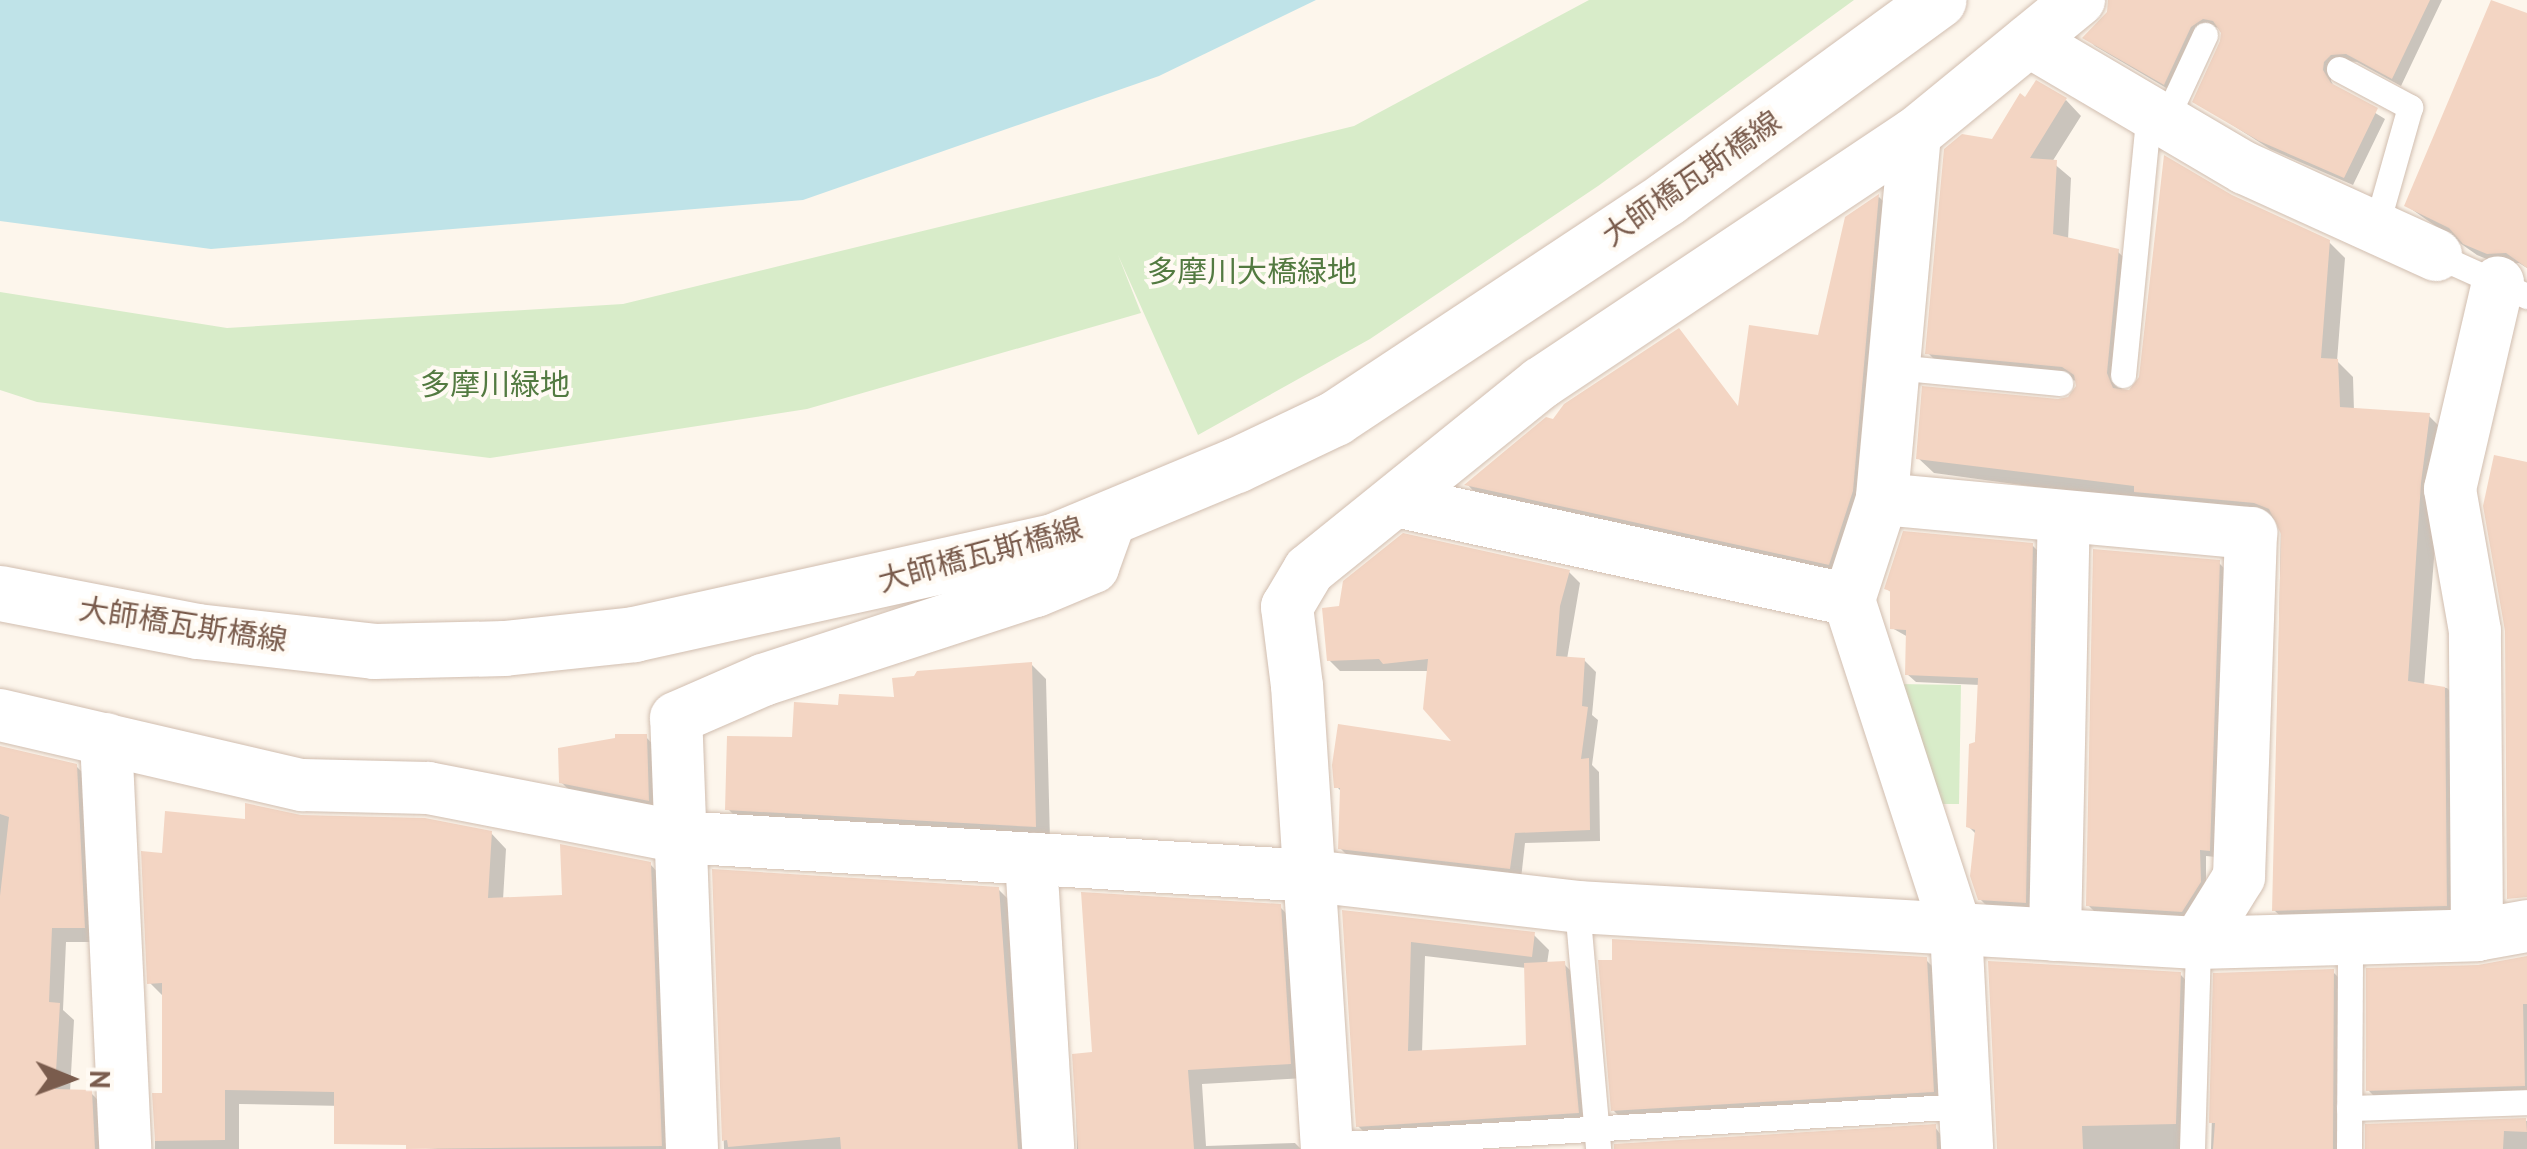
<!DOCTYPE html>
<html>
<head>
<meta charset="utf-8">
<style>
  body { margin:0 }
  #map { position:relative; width:2527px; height:1149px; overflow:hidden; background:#fdf6ec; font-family:"PT Sans","Noto Sans JP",sans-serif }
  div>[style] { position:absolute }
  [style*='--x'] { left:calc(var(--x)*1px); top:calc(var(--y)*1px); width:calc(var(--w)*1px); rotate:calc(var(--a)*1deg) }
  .green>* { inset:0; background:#d8ecc9 }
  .water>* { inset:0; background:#bfe3e8 }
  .shadow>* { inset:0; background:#0003 }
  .building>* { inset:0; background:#f3d5c3 }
  .roads { filter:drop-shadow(0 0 2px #d1beb0) drop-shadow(0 0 2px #d1beb0) }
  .service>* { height:25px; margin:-12.5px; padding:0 12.5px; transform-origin:12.5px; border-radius:12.5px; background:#fff }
  .minor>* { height:52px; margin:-26px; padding:0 26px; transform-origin:26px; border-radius:26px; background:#fff }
  .tertiary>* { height:55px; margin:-27.5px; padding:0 27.5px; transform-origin:27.5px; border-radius:27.5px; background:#fff }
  span { translate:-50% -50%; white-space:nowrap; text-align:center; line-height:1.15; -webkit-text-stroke:8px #fffaf3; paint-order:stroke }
  .street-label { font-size:30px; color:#7a5c4d }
  .park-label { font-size:30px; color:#537a41 }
  .north { position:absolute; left:20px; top:1029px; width:100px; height:100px; -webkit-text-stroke:8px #fffaf3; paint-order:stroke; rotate:91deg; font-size:28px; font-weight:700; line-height:40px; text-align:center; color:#7a5c4d }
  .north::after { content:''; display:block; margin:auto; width:35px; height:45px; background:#7a5c4d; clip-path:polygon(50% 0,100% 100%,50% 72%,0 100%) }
</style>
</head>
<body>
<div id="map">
  <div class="green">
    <i style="clip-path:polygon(1589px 0,1854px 0,1598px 186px,1370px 339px,1198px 435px,1118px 255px,1141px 313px,807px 409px,490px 458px,37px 402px,0 390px,0 292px,227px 328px,623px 304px,1354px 126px)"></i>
    <i style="clip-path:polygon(1898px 684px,1961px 685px,1959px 804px,1939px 804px)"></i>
  </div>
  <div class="water">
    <i style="clip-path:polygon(0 0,1316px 0,1159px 76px,803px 200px,211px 249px,0 221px)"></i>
  </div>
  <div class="shadow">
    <i style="clip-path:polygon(2117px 0,2442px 0,2401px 86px,2357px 62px,2347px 61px,2333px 69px,2331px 81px,2335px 88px,2385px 119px,2353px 185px,2270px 149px,2195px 101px,2222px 42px,2221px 28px,2212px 27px,2173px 92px,2095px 46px,2087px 38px)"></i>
    <i style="clip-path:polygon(2490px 9px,2527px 268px,2519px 263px,2501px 265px,2477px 255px,2407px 206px)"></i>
    <i style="clip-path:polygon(2066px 100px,2081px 116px,2052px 162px,2071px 178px,2068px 240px,2118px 252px,2134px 267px,2121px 393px,2132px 392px,2231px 197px,2329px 242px,2345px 258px,2337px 361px,2353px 377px,2354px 411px,2429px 416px,2444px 431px,2424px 686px,2447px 688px,2460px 701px,2461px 920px,2290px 925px,2274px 910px,2281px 521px,1934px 473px,1918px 458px,2075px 395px,2080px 381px,1943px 368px,1928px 353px,1993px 142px)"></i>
    <i style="clip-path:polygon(1879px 197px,1889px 207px,1863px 503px,1840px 575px,1478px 496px,1468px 485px,1740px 408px,1820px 338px,1847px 218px)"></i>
    <i style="clip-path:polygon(2032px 545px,2041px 554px,2033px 910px,1989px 908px,1980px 899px,1977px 835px,1968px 826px,1980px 685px,1916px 682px,1907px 674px,1908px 637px,1892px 628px,1893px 594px,1887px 589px)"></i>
    <i style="clip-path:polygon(2219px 563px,2226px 570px,2216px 857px,2206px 856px,2206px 890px,2189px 918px,2095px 912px,2088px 905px)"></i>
    <i style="clip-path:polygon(1569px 572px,1580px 583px,1567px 659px,1584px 660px,1596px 672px,1592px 715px,1598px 720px,1592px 765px,1599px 772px,1600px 841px,1525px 843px,1521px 879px,1351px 859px,1340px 848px,1342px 792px,1336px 786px,1457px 744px,1429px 671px,1340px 671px,1329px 660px)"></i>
    <i style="clip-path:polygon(1031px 664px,1046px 679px,1050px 841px,743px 824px,728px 809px,794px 740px,841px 708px,896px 700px)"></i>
    <i style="clip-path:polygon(646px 737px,660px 752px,663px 814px,576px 797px,561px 782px)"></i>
    <i style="clip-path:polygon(0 748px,76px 766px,91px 781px,99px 942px,66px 942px,63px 1010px,74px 1020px,70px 1092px,91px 1093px,106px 1108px,110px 1149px,0 1149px)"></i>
    <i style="clip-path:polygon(301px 817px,491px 833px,506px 849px,503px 900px,565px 898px,650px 864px,665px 880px,675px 1149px,425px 1149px,501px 1143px,500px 1109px,239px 1104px,239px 1149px,155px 1149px,155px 1095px,165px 1096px,165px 998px,150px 983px,164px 856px,247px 821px)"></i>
    <i style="clip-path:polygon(714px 872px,998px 889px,1013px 904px,1031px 1149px,724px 1149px)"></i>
    <i style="clip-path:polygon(1280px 907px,1295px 922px,1305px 1078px,1202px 1084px,1206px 1146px,1295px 1143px,1301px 1149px,1077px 1149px,1075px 1056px,1095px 1055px)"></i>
    <i style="clip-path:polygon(evenodd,1344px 913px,1534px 935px,1549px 950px,1547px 964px,1564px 964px,1579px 979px,1592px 1127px,1373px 1141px,1358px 1126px,1344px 913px,1425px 956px,1527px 968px,1529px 1047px,1422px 1053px,1425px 956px)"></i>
    <i style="clip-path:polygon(2527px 959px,2527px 1100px,2383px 1105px,2368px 1090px,2483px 967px)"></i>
    <i style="clip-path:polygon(1926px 960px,1938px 972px,1945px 1103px,1625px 1122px,1613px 1110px)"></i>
    <i style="clip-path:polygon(2333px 972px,2348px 987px,2347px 1149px,2211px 1149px,2216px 975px)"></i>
    <i style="clip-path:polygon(2180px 974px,2195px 990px,2190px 1149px,1999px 1149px)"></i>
    <i style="clip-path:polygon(2527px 1121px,2527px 1149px,2366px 1149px,2368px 1126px)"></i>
    <i style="clip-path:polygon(1935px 1127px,1951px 1149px,1616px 1149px)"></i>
  </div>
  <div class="building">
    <i style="clip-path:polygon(2108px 0,2430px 0,2392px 79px,2346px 54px,2331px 55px,2324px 62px,2323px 70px,2331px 83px,2378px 108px,2344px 178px,2259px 141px,2192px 102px,2220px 41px,2221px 33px,2213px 21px,2203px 19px,2191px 27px,2164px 85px,2082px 38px,2107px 12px)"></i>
    <i style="clip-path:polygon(2491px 0,2527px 13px,2527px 268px,2506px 253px,2487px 254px,2463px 244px,2449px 228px,2404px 206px)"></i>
    <i style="clip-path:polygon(2036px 80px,2067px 98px,2030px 158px,2057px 160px,2053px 234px,2119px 249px,2107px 373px,2113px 388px,2129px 390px,2139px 377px,2164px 155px,2232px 195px,2330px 240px,2321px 358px,2338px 359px,2340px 407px,2430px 413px,2421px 483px,2408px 681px,2445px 687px,2445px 683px,2447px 906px,2272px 911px,2281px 534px,2269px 509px,2254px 503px,2134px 492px,2134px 486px,1916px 459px,1922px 386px,2058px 399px,2068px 397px,2076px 386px,2074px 375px,2062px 367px,1925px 354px,1944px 149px,1962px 134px,1992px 139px,2020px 93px,2025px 97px)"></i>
    <i style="clip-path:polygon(1879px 194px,1853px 491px,1829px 565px,1464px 485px,1546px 417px,1553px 419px,1564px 404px,1679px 328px,1738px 406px,1749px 325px,1818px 335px,1845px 217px)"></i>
    <i style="clip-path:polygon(2494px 455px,2527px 462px,2527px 897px,2507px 899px,2505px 631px,2483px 506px)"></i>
    <i style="clip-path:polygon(1903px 531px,2033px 543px,2026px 903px,1978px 900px,1970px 876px,1975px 830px,1966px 827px,1969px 744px,1975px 742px,1978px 678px,1905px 675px,1906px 630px,1890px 629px,1890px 591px,1884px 589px)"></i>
    <i style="clip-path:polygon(1403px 533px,1570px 570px,1560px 606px,1556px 656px,1585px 658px,1582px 706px,1588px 707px,1581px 759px,1589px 758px,1590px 830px,1515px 833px,1510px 869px,1338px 849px,1340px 788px,1334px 788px,1332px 765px,1338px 724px,1451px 741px,1423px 709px,1428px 659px,1383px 664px,1379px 659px,1327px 661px,1322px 608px,1339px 606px,1343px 581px)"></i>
    <i style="clip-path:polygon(2093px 549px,2220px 560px,2210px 851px,2200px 850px,2201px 882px,2182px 912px,2086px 906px)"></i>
    <i style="clip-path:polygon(1032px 662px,1036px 827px,725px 810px,727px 736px,792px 737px,794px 702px,838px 705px,839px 694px,894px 697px,892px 678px,914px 676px,917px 671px)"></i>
    <i style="clip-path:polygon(615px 734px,647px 734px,649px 801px,559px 783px,558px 748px,615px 738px)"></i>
    <i style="clip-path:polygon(0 746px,77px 764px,85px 928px,52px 928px,49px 1002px,60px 1003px,55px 1089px,92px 1090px,95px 1149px,0 1149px,0 896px,9px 817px,0 814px)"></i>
    <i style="clip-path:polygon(245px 803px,301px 815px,425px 818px,492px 831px,488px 898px,562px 895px,560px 844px,651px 862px,662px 1146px,406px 1149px,406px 1145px,334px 1144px,334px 1092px,225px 1090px,225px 1140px,155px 1141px,152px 1093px,162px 1093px,162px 983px,147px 984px,141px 851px,162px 853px,165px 811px,245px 819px)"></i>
    <i style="clip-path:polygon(712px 869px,999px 887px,1018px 1149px,841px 1149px,840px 1137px,728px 1147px,727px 1140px,722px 1141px)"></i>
    <i style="clip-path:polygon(1081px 892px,1281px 904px,1291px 1064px,1188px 1070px,1194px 1149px,1078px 1149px,1072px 1054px,1092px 1052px)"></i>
    <i style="clip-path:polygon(1342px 910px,1535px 932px,1532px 957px,1411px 942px,1408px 1051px,1526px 1045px,1524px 963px,1565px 961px,1579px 1113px,1356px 1127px)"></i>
    <i style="clip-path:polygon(1612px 939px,1927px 957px,1934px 1092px,1611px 1111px,1598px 960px,1612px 960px)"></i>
    <i style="clip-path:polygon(2527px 956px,2527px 1004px,2523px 1004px,2525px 1086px,2366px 1091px,2366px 968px,2478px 965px)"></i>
    <i style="clip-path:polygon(1988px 961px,2181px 972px,2176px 1124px,2082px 1126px,2083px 1149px,1997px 1149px)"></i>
    <i style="clip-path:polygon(2334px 969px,2333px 1149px,2213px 1149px,2215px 1123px,2209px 1123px,2213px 973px)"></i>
    <i style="clip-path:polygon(2526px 1118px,2527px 1132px,2504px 1131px,2503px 1149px,2365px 1149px,2365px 1124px)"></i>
    <i style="clip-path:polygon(1936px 1124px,1937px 1149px,1614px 1149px,1614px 1144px)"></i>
  </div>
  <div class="roads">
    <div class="service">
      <i style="--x:2339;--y:69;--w:81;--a:28.2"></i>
      <i style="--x:2410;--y:107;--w:125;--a:105.8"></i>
      <i style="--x:2165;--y:121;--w:95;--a:-65.1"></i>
      <i style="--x:2436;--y:255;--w:100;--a:24.3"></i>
      <i style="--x:1894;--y:367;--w:167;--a:5.5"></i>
      <i style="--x:2123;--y:375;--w:264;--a:-84.4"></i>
      <i style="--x:1577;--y:907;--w:243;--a:85"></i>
      <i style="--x:2349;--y:1108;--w:178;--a:-1.9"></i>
      <i style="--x:1327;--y:1145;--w:638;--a:-3.5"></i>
      <i style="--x:2192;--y:1149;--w:206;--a:-88.3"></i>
      <i style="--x:2349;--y:1149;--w:211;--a:-89.7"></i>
    </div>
    <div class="minor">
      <i style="--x:2029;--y:41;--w:251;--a:30.5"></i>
      <i style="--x:2245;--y:168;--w:210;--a:24.5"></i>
      <i style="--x:1915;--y:134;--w:366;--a:95.2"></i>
      <i style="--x:1882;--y:499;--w:106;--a:108.1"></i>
      <i style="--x:1849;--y:600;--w:346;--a:72"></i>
      <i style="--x:1956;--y:929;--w:220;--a:87.1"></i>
      <i style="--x:1882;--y:499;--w:371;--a:5.3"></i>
      <i style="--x:2251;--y:533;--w:344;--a:92"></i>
      <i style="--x:2239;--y:877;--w:78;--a:121.8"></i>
      <i style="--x:1396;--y:501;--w:464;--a:12.3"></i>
      <i style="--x:0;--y:715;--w:310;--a:13.1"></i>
      <i style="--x:302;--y:785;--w:126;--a:1.4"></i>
      <i style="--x:428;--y:788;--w:256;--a:11"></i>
      <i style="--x:679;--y:837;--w:633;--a:3.53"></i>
      <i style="--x:1311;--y:876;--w:268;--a:6.6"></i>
      <i style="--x:1577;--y:907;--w:622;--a:3.32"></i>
      <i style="--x:2198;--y:943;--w:279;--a:-1.6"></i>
      <i style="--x:2477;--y:935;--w:51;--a:-10.2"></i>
      <i style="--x:106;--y:739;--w:410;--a:87.3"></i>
      <i style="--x:1031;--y:859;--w:290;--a:86.6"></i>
      <i style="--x:2055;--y:935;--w:418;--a:-88.8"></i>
      <i style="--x:2477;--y:935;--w:304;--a:-90.4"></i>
      <i style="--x:2475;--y:631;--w:144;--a:-100"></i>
      <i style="--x:2450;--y:489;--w:212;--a:-76.9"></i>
      <i style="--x:692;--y:1149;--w:431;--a:-92.1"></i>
      <i style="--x:676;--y:718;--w:95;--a:-23.6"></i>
      <i style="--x:763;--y:680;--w:287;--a:-18.1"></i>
      <i style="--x:1036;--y:591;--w:62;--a:-22.8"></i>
      <i style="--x:1093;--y:567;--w:53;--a:-70.2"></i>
      <i style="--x:1327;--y:1149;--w:464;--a:-93.7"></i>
      <i style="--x:1297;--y:686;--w:80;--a:-97.2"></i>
      <i style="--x:1287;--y:607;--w:43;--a:-59.3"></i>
      <i style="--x:1309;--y:570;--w:298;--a:-38.9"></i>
      <i style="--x:1541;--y:383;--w:449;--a:-33.7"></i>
      <i style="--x:1915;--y:134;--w:212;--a:-39.3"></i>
    </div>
    <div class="tertiary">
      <i style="--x:0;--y:593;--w:201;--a:10.9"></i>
      <i style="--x:197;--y:631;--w:178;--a:6.4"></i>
      <i style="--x:374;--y:651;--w:130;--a:-1.3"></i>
      <i style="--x:504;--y:648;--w:131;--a:-6.1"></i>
      <i style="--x:634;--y:634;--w:429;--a:-12.5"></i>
      <i style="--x:1053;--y:541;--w:198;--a:-22.6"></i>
      <i style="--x:1236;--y:465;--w:110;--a:-25.4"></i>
      <i style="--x:1335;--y:418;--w:398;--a:-33.5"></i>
      <i style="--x:1667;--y:198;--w:336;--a:-36.1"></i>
    </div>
  </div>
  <div class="street-label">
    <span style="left:1691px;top:178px;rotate:-35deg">大師橋瓦斯橋線</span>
    <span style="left:980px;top:554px;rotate:-15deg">大師橋瓦斯橋線</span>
    <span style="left:183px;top:624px;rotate:9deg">大師橋瓦斯橋線</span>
  </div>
  <div class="park-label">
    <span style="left:1252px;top:271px">多摩川大橋緑地</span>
    <span style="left:495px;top:384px">多摩川緑地</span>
  </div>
  <div class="north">N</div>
</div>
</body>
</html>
